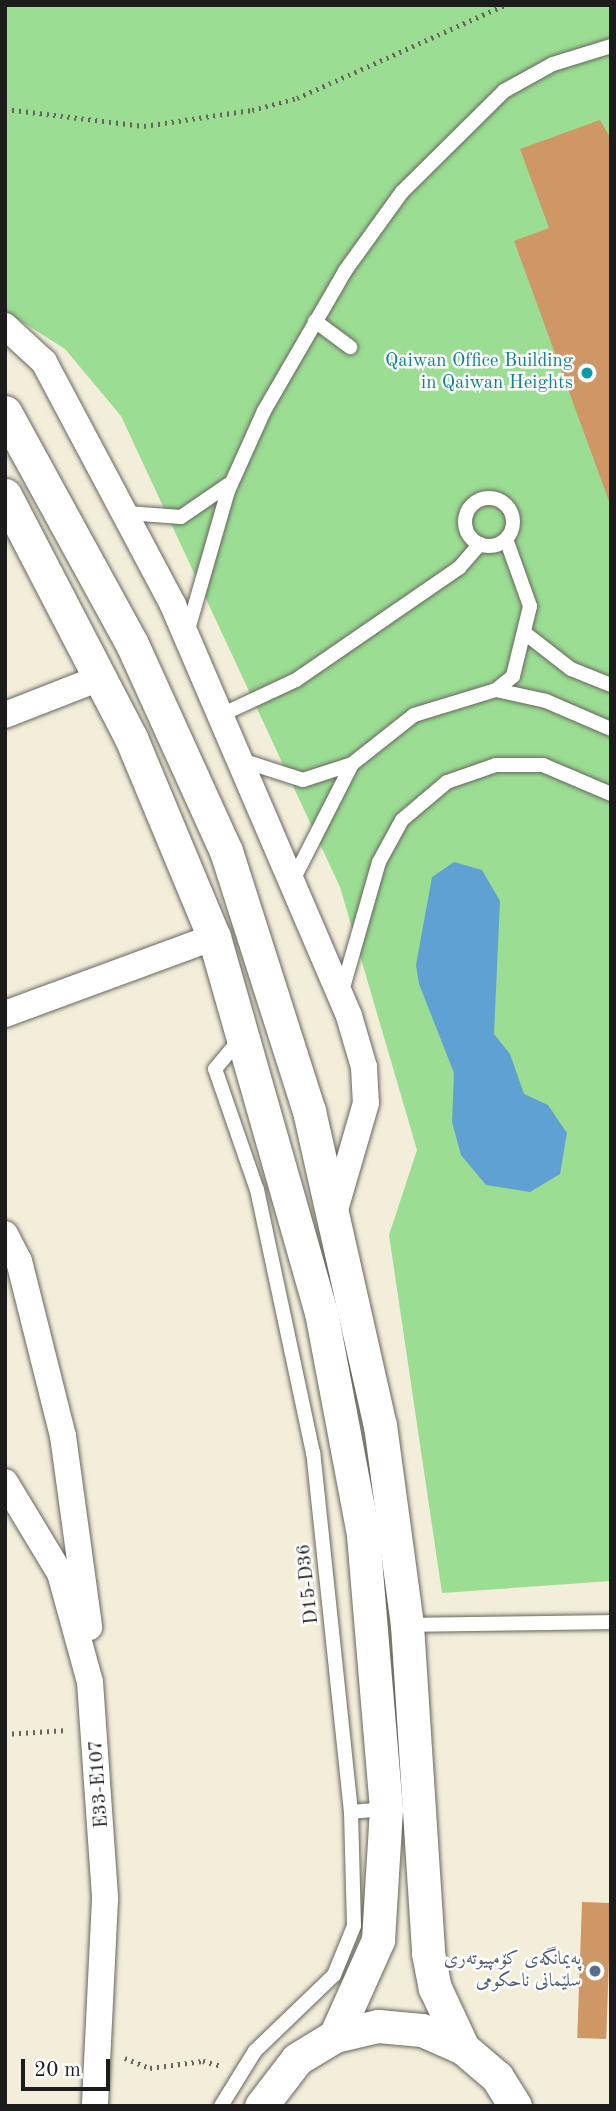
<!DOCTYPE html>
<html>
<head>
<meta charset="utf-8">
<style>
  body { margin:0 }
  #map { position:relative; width:616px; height:2111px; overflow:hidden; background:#f3eeda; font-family:"Old Standard TT",Amiri,serif }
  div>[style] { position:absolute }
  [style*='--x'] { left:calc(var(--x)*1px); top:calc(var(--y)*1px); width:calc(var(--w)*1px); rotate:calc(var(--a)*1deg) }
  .green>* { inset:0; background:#9bdd93 }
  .water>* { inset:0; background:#5ea1d2 }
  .building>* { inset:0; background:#d09766; transform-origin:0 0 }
  .path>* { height:4.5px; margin-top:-2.25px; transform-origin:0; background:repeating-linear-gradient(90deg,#67665e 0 2px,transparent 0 7px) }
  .roads { filter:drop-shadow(0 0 2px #67665e) drop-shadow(0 0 2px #67665e) }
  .service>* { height:14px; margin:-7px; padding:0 7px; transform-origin:7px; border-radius:7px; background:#fff }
  .service>.ring { margin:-7px; padding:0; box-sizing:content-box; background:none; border:14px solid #fff; border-radius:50% }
  .minor>* { height:26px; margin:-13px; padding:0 13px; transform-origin:13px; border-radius:13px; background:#fff }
  .tertiary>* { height:33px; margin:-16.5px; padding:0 16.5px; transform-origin:16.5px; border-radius:16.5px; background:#fff }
  .dots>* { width:19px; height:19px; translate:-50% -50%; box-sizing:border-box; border:4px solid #fff; border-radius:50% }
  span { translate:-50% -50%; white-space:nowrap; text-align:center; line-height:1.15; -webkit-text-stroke:5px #fff; paint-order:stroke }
  .culture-label { font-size:19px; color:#0d838f }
  .right { translate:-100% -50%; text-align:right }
  .street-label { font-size:19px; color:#1c1c1c }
  .service-label { font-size:19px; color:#4e5e75 }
  .frame { position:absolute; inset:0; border:7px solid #1c1c1c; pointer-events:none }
  .scale { position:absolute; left:21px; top:2059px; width:89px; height:32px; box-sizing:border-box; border:4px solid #1c1c1c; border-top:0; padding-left:9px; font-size:21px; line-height:24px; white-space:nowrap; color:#1c1c1c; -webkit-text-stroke:5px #fff; paint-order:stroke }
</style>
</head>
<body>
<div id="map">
  <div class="green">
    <i style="clip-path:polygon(5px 5px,611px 5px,611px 1581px,442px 1593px,389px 1235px,417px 1150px,340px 887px,121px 416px,65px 349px,5px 311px)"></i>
  </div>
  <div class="water">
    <i style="clip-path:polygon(454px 862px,482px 870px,500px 901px,494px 1034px,510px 1054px,524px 1094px,548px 1105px,567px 1133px,560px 1174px,530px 1192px,486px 1185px,461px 1155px,452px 1122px,454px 1073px,419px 984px,416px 965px,432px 877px)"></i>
  </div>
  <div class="building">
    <i style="clip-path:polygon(600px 120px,611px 139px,610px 504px,514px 241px,549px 228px,520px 149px)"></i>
    <i style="left:582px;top:1902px;width:29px;height:136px;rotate:2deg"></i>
  </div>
  <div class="path">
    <i style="--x:5;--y:109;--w:140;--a:7"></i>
    <i style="--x:144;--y:126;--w:109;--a:-8.4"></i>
    <i style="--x:252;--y:110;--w:47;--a:-14.9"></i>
    <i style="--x:297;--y:98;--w:228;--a:-24.1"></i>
    <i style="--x:5;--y:1734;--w:62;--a:-3.7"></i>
    <i style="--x:125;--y:2058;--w:27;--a:22"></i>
    <i style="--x:150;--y:2068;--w:53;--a:-7.5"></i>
    <i style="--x:203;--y:2061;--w:20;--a:15"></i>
  </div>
  <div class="roads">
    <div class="service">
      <i style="--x:315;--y:321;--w:44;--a:36.6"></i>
      <i class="ring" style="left:465px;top:498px;width:34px;height:34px"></i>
      <i style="--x:127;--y:513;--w:54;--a:4.2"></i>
      <i style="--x:181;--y:517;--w:58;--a:-34.5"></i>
      <i style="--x:187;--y:633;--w:148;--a:-73.9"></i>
      <i style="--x:228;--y:491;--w:88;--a:-65.8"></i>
      <i style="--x:264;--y:411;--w:162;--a:-59.9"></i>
      <i style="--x:345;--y:271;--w:97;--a:-54.2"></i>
      <i style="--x:402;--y:192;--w:144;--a:-44.7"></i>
      <i style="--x:504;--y:91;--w:56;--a:-28.9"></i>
      <i style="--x:553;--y:64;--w:61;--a:-17.2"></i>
      <i style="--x:526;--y:634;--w:57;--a:37.9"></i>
      <i style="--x:571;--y:669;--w:43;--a:21.8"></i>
      <i style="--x:496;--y:690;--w:22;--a:-39"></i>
      <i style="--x:513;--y:676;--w:72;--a:-76.3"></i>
      <i style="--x:530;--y:606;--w:71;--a:-109.7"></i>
      <i style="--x:221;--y:715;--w:83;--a:-25"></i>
      <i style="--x:296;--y:680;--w:198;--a:-34.5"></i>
      <i style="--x:459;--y:568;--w:32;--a:-49"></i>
      <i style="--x:241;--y:760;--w:65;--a:17.9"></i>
      <i style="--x:303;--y:780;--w:52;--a:-18.1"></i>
      <i style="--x:293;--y:880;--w:130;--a:-63"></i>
      <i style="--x:352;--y:764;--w:79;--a:-38.3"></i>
      <i style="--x:414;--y:715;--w:86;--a:-17"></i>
      <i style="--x:496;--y:690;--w:51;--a:12.4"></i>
      <i style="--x:546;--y:701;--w:71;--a:23.3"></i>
      <i style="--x:342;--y:991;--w:134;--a:-74"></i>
      <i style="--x:379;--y:862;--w:48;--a:-61.3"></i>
      <i style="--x:402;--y:820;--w:59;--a:-40.2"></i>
      <i style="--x:447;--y:782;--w:52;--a:-19.1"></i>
      <i style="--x:496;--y:765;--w:47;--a:0"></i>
      <i style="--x:543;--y:765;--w:74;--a:23.1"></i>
      <i style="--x:407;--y:1625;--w:204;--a:-0.8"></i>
      <i style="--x:351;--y:1812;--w:35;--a:-5"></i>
      <i style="--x:221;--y:2106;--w:65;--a:-58.3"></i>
      <i style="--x:255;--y:2051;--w:110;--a:-43.9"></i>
      <i style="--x:334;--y:1975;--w:53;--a:-67.8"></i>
      <i style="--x:354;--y:1926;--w:114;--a:-91.5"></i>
      <i style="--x:351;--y:1812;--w:361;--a:-96"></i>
      <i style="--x:313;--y:1453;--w:269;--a:-102"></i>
      <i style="--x:257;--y:1190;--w:128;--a:-109.1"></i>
      <i style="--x:215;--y:1069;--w:40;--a:-50"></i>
    </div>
    <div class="minor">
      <i style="--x:5;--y:326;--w:53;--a:42.7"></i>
      <i style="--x:44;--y:362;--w:275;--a:62"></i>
      <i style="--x:173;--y:605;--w:447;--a:66.8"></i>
      <i style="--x:349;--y:1016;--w:53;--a:73.6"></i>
      <i style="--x:364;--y:1067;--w:36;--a:87"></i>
      <i style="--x:366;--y:1103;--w:111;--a:106.2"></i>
      <i style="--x:5;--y:715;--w:102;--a:-21.3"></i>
      <i style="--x:5;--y:1014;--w:223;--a:-20.2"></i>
      <i style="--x:5;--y:1234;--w:30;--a:63"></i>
      <i style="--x:19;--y:1261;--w:180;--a:75.9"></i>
      <i style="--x:63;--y:1436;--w:193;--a:82.2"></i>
      <i style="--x:5;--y:1482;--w:106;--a:58.9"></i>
      <i style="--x:60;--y:1573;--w:113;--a:74.6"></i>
      <i style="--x:90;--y:1682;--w:218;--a:86"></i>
      <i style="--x:105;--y:1899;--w:207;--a:92.8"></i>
    </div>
    <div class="tertiary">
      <i style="--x:5;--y:412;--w:264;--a:61.3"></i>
      <i style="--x:132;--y:644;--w:227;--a:65.6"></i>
      <i style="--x:226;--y:851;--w:273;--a:72.3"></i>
      <i style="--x:309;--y:1111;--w:322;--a:77.3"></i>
      <i style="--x:380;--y:1425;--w:202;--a:82.3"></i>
      <i style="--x:407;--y:1625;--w:329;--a:86.3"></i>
      <i style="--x:428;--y:1953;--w:36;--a:79"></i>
      <i style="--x:435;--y:1988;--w:66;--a:65"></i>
      <i style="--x:5;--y:495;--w:274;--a:62.6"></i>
      <i style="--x:131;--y:738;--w:216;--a:67.4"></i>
      <i style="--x:214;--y:937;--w:390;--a:74.1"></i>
      <i style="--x:321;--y:1312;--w:227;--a:79.3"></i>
      <i style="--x:363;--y:1535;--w:275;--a:85.2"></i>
      <i style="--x:386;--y:1809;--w:131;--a:93.5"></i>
      <i style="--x:378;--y:1940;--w:105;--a:114.1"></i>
      <i style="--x:261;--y:2106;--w:59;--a:-52.5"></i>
      <i style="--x:297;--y:2059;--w:44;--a:-31.2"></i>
      <i style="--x:335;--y:2036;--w:44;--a:-13.1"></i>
      <i style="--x:378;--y:2026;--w:44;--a:5.2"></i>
      <i style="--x:422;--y:2030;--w:45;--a:23.7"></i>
      <i style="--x:463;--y:2048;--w:45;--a:40.5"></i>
      <i style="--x:497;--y:2077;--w:34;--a:58"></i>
    </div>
  </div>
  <div class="dots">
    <i style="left:587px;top:373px;background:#0f9aa8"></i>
    <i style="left:595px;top:1971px;background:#5c6f8a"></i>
  </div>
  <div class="culture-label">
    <span class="right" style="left:573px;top:373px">Qaiwan Office Building<br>in Qaiwan Heights</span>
  </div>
  <div class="street-label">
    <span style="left:309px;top:1584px;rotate:-96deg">D15-D36</span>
    <span style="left:100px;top:1784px;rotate:-94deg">E33-E107</span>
  </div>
  <div class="service-label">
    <span class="right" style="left:581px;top:1971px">پەیمانگەی کۆمپیوتەری<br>سلێمانی ناحکومی</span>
  </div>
  <div class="frame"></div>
  <div class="scale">20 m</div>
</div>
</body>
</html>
